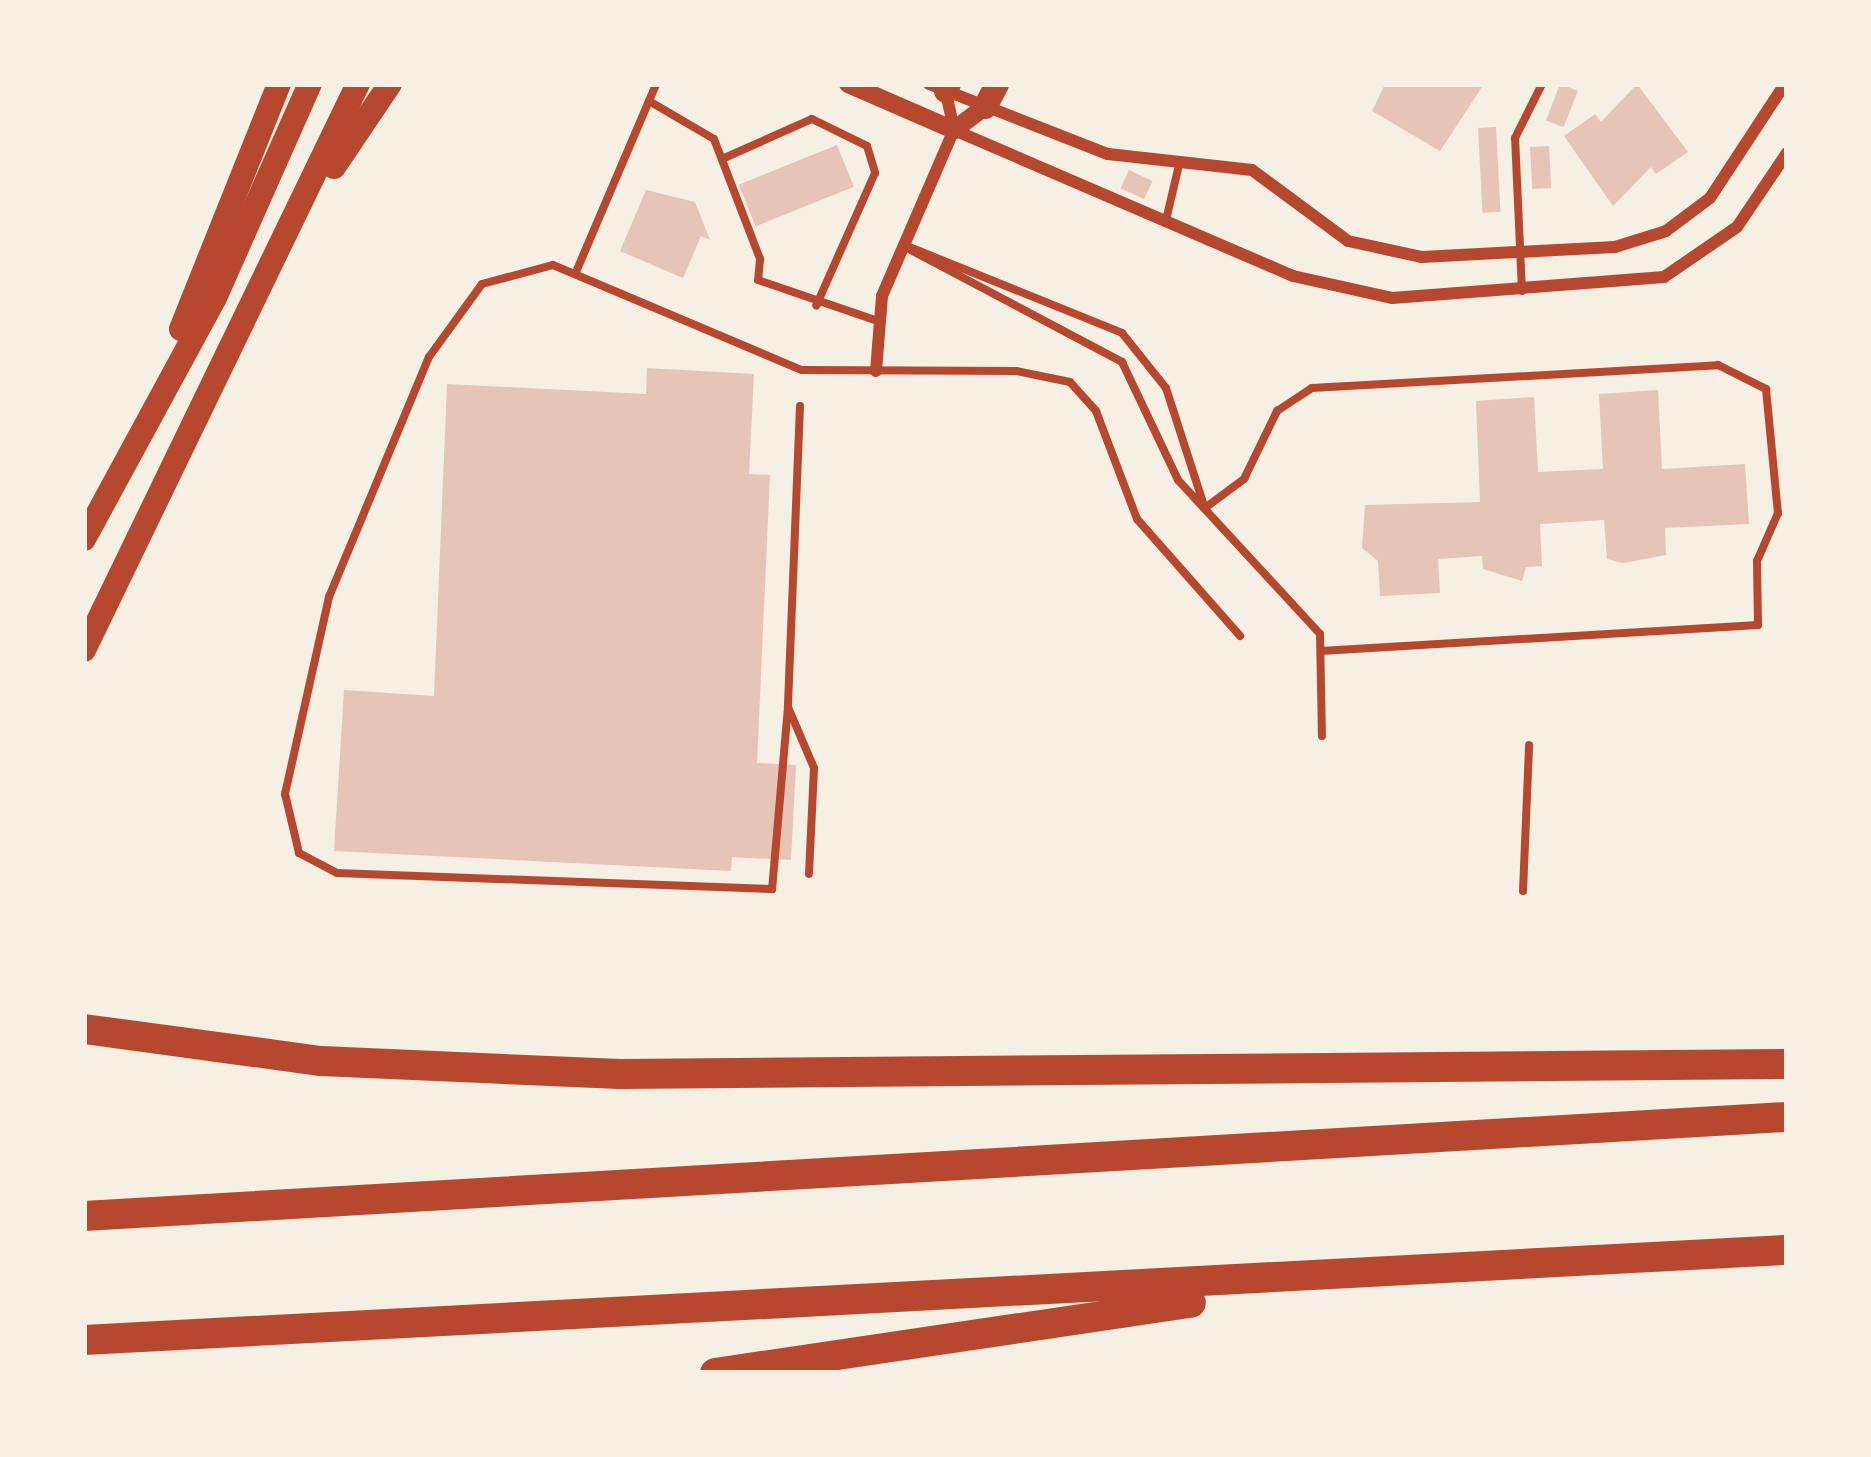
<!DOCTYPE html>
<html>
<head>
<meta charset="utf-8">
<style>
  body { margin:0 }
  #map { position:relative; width:1871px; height:1457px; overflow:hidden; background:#f6efe4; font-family:"Fira Sans",sans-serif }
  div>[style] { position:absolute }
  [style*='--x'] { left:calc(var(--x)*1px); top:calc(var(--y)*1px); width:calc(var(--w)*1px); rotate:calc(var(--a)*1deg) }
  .building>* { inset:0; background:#e6c5b7; transform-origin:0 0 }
  .service>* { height:8px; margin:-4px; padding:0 4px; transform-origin:4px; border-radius:4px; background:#b5482f }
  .minor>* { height:12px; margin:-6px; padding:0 6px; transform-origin:6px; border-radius:6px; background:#b5482f }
  .tertiary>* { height:18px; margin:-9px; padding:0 9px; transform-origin:9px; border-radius:9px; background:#b5482f }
  .primary>* { height:24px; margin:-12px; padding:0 12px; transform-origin:12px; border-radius:12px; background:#b5482f }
  .motorway>* { height:30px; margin:-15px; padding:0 15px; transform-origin:15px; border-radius:15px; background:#b5482f }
  span { translate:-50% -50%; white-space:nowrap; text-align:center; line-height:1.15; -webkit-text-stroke:9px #f6efe4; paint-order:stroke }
  .frame { position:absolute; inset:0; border:87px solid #f6efe4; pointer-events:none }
</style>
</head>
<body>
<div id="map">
  <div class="building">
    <i style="clip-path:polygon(1385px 84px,1484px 84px,1440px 151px,1372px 111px)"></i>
    <i style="left:1560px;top:84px;width:19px;height:39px;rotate:21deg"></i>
    <i style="clip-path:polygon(1637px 84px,1688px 152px,1656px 174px,1651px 167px,1613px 206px,1564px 136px,1595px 114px,1601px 122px)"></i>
    <i style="left:1496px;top:127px;width:85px;height:18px;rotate:87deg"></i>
    <i style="left:837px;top:145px;width:45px;height:106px;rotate:68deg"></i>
    <i style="left:1549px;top:146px;width:42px;height:19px;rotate:87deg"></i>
    <i style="left:1129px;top:170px;width:26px;height:20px;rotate:25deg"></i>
    <i style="clip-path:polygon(646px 190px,695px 202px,710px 240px,701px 236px,683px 278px,620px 251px)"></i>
    <i style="clip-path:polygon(647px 368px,754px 374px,749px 474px,770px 475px,757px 763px,796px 765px,791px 860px,732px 857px,731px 871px,334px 851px,344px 690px,434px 696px,447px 384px,646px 394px)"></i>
    <i style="clip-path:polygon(1658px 390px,1662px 469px,1745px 464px,1749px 524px,1665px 528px,1666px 555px,1623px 563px,1607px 559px,1604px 520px,1540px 524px,1542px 566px,1526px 567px,1522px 581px,1483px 569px,1482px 556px,1438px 559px,1440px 593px,1380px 596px,1378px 561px,1362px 548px,1365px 505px,1480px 502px,1476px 401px,1534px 397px,1538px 472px,1603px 469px,1599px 394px)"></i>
  </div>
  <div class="service">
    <i style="--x:649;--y:101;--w:75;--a:30.3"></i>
    <i style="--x:714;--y:139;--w:129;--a:69"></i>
    <i style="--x:760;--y:259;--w:21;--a:95"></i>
    <i style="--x:758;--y:280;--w:127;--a:18.9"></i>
    <i style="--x:722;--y:159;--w:98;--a:-24"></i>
    <i style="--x:812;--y:119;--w:61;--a:26.1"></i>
    <i style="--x:867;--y:146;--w:28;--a:73"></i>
    <i style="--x:875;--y:173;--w:145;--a:113.9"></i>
    <i style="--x:1166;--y:220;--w:61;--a:-76.7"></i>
    <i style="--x:907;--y:246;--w:232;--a:22"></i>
    <i style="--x:1122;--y:333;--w:70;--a:51.3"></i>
    <i style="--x:1166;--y:388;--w:124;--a:72.1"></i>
    <i style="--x:905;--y:247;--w:246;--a:27.9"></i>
    <i style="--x:1122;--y:362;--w:131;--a:64.6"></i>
    <i style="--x:1178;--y:480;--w:209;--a:47.3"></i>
    <i style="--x:1320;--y:634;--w:102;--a:88.9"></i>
    <i style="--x:576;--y:272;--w:204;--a:-66.9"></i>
    <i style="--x:1522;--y:291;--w:153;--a:-92.6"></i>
    <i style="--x:1515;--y:138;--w:60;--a:-63.4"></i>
    <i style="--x:800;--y:406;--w:301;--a:92.3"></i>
    <i style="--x:788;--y:707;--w:66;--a:66.9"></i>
    <i style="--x:814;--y:768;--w:106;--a:92.7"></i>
    <i style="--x:1205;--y:508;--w:49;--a:-36.6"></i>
    <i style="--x:1244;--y:479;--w:76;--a:-64.1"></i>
    <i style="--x:1277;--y:411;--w:42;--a:-33.3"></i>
    <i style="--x:1312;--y:388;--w:407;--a:-3.2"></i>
    <i style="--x:1718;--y:365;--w:54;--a:26.6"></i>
    <i style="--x:1766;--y:389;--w:125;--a:84.5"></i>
    <i style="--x:1778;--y:513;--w:52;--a:113.6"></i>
    <i style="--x:1757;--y:561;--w:64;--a:89.1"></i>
    <i style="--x:1758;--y:625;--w:434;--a:176.6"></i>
    <i style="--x:788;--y:707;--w:183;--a:95"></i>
    <i style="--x:772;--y:889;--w:435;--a:-177.9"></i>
    <i style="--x:337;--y:873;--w:43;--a:-152.2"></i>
    <i style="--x:299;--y:853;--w:61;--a:-103.3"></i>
    <i style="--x:285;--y:794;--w:202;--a:-77.4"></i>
    <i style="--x:329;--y:597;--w:260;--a:-67.4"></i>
    <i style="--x:429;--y:357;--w:90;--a:-54"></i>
    <i style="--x:482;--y:284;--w:73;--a:-15"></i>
    <i style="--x:553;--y:265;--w:270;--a:22.9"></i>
    <i style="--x:802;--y:370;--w:214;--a:0.3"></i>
    <i style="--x:1016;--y:371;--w:55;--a:11.5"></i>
    <i style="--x:1070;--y:382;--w:39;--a:48"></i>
    <i style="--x:1096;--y:411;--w:116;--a:69.2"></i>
    <i style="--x:1137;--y:519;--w:156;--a:48.6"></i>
    <i style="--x:1523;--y:891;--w:146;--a:-87.6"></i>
  </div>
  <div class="minor">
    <i style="--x:929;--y:84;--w:192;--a:21.4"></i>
    <i style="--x:1108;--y:154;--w:145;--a:6.3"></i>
    <i style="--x:1252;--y:170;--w:119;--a:36.5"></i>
    <i style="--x:1348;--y:241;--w:76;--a:12.2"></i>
    <i style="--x:1422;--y:257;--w:193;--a:-3"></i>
    <i style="--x:1615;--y:247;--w:53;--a:-17.4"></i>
    <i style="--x:1666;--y:231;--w:55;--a:-36.9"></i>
    <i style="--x:1710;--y:198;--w:136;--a:-56.7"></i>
    <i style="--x:954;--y:130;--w:369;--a:23.3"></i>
    <i style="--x:1293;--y:276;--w:101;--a:12.5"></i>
    <i style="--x:1392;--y:298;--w:273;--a:-4.4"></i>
    <i style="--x:1664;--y:277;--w:88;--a:-34.4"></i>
    <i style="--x:1737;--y:227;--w:89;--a:-56"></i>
    <i style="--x:876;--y:371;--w:75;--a:-85.4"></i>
    <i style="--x:882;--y:296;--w:181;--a:-66.6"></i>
    <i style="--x:954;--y:130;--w:40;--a:-102"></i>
  </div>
  <div class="tertiary">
    <i style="--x:848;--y:84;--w:116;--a:23.5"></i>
    <i style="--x:954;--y:130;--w:39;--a:-37"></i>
  </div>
  <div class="primary">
    <i style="--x:946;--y:91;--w:8;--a:-67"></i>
    <i style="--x:985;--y:107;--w:26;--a:-62"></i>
    <i style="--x:334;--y:167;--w:100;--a:-56"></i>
    <i style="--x:181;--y:329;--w:264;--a:-68.2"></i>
    <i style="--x:84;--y:539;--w:274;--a:-61.5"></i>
    <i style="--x:215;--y:298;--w:234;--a:-66.1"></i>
    <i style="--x:84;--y:650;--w:629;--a:-64.17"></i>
  </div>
  <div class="motorway">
    <i style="--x:84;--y:1029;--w:239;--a:7.7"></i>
    <i style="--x:321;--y:1061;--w:299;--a:2.5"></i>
    <i style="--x:620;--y:1074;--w:1167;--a:-0.49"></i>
    <i style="--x:84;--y:1216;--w:1706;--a:-3.33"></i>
    <i style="--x:84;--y:1340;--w:1705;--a:-3.03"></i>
    <i style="--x:715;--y:1373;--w:481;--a:-8.4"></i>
  </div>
  <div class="frame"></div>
</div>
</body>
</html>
